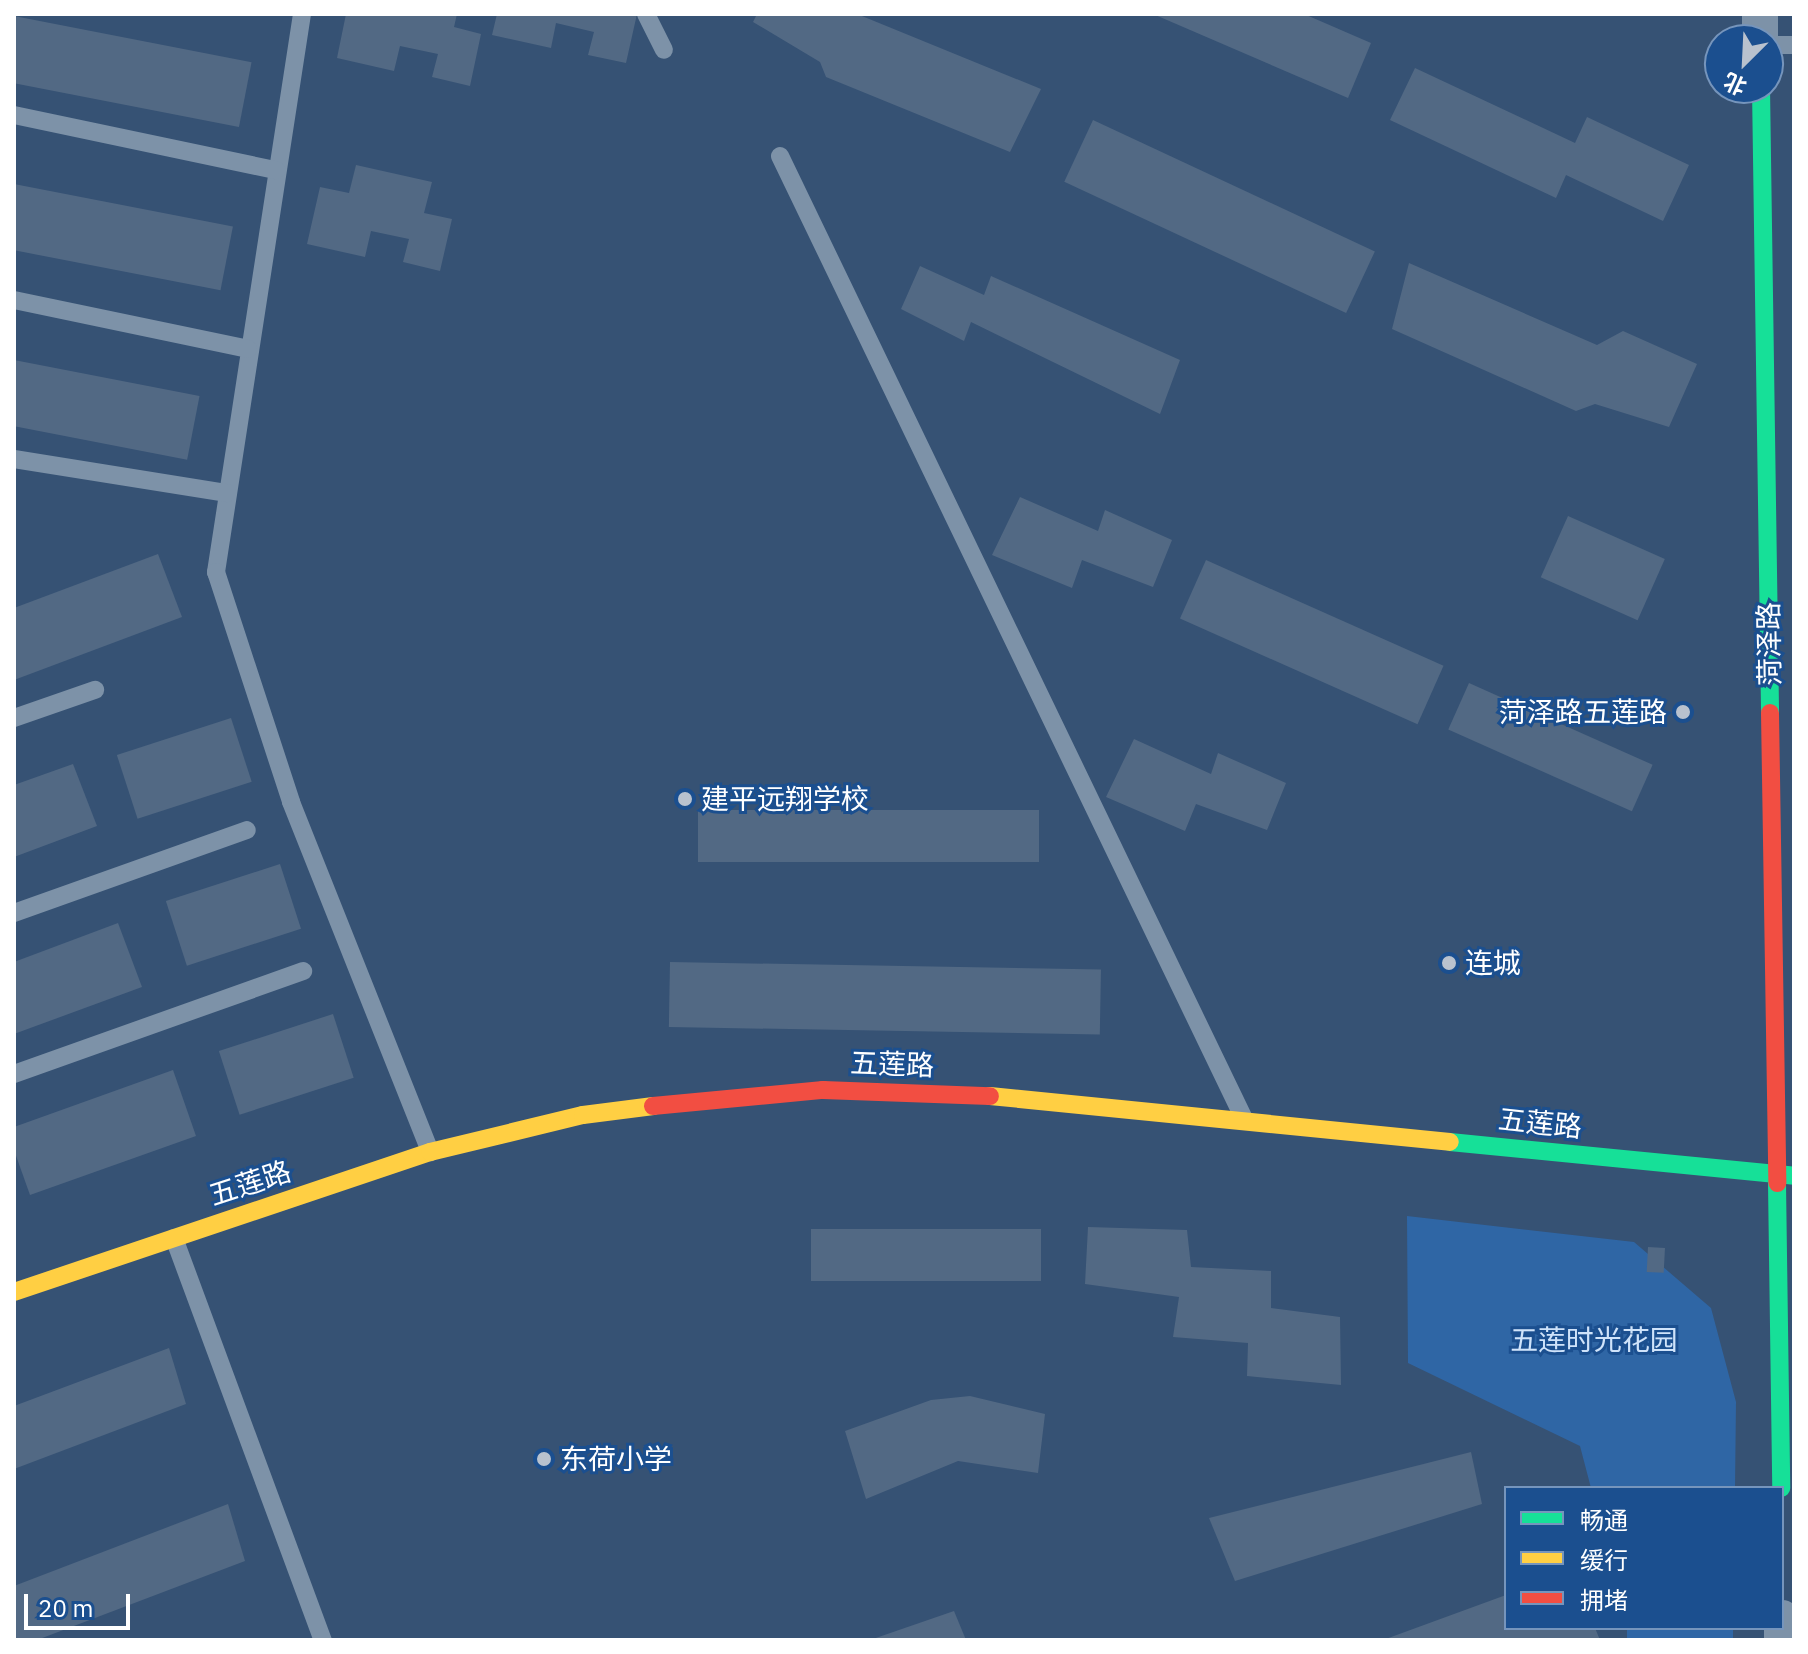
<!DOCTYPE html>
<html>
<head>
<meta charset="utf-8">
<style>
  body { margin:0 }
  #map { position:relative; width:1808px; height:1654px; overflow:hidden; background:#365274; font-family:"IBM Plex Sans","Noto Sans SC",sans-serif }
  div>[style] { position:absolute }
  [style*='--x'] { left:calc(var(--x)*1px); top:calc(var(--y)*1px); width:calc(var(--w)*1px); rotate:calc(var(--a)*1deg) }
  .green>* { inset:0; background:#2f66a5; transform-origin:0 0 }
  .building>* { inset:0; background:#526984; transform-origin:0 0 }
  .lane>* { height:18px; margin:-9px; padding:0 9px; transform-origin:9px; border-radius:9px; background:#7d92a8 }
  .street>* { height:36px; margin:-18px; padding:0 18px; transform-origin:18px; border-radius:18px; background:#7d92a8 }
  .fast>* { height:18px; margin:-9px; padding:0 9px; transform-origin:9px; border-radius:9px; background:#16e098 }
  .slow>* { height:18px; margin:-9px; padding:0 9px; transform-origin:9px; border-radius:9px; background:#ffcf43 }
  .jam>* { height:18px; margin:-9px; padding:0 9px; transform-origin:9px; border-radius:9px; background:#f24e42 }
  .dots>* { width:22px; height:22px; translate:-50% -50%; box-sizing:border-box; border:4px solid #1b4f8f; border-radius:50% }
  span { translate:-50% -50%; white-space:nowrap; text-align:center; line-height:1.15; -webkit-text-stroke:6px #1b4f8f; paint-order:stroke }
  .street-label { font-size:28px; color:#fff }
  .poi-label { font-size:28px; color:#fff }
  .right { translate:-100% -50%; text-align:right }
  .left { translate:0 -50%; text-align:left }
  .park-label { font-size:28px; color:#cfe3fa }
  .frame { position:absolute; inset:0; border:16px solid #fff; pointer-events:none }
  .legend { position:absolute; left:1504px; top:1486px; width:280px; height:144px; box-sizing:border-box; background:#1b4f8f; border:2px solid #7695bc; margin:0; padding:10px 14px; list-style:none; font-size:24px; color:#fff }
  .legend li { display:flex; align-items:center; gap:16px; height:40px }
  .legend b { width:40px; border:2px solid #7695bc }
  .north { position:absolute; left:1704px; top:24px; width:80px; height:80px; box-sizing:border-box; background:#1b4f8f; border:2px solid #7695bc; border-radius:50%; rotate:204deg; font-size:22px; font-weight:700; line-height:32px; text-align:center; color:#fff }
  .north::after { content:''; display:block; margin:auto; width:28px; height:36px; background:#b9c2ce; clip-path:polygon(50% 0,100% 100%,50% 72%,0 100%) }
  .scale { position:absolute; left:24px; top:1594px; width:106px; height:36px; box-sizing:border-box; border:4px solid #fff; border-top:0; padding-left:10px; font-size:24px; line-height:28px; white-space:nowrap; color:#fff; -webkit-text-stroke:6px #1b4f8f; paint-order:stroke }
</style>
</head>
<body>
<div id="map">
  <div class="green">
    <i style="clip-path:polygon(1407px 1216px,1634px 1242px,1711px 1308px,1736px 1402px,1735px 1488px,1591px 1488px,1580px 1446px,1408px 1363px)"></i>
    <i style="left:1627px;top:1628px;width:106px;height:12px"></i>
  </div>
  <div class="building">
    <i style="clip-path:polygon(346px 14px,457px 14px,454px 27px,481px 34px,470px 86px,432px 77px,438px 54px,400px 46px,394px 71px,337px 58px)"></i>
    <i style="clip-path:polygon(497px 14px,637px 14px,626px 63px,588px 55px,594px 32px,556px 23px,551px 48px,492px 35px)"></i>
    <i style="clip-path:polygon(757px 14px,857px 14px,1041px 89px,1010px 152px,826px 77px,820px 62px,753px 22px)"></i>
    <i style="clip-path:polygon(1153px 14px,1304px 14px,1371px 43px,1348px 98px)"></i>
    <i style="left:14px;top:16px;width:242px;height:66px;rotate:11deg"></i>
    <i style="clip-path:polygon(1415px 68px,1575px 143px,1587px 117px,1689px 165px,1663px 221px,1566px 175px,1556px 198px,1390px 120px)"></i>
    <i style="left:1093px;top:120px;width:311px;height:68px;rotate:25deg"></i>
    <i style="clip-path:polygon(356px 165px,432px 182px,424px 213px,452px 219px,440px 271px,403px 262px,409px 239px,371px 231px,365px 257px,307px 244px,320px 187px,349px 193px)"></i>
    <i style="left:14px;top:184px;width:223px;height:65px;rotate:11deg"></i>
    <i style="clip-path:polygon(1409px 263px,1597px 345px,1623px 331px,1697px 364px,1669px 427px,1595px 404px,1576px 411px,1392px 329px)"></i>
    <i style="clip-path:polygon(920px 266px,984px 295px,991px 276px,1180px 360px,1160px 414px,971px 322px,964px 341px,901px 309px)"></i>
    <i style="left:14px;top:360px;width:189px;height:65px;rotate:11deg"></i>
    <i style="clip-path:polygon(1020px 497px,1098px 531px,1105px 510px,1172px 540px,1153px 587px,1082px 560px,1072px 588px,992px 555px)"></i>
    <i style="left:1568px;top:516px;width:106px;height:67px;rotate:24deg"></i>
    <i style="clip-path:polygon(158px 554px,182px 617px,14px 680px,14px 608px)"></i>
    <i style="left:1206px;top:560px;width:260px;height:64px;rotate:24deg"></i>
    <i style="left:1469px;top:683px;width:201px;height:51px;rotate:24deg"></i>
    <i style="left:231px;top:718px;width:67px;height:120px;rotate:72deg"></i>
    <i style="clip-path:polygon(1134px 739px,1211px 774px,1218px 753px,1286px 783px,1267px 830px,1196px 804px,1185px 831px,1106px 797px)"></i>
    <i style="clip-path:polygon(73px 764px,97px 826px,14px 857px,14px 785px)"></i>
    <i style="left:698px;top:810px;width:341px;height:52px"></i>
    <i style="left:280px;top:864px;width:68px;height:120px;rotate:72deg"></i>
    <i style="clip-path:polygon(118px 923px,142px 987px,14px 1034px,14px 962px)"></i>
    <i style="left:670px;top:962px;width:431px;height:65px;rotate:1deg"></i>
    <i style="left:333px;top:1014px;width:67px;height:120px;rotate:72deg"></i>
    <i style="clip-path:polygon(173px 1070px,196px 1136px,30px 1195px,14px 1150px,14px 1127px)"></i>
    <i style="clip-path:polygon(1088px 1227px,1187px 1230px,1191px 1267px,1271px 1271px,1271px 1308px,1340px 1317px,1341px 1385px,1247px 1376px,1248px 1343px,1173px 1337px,1179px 1297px,1085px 1284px)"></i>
    <i style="left:811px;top:1229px;width:230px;height:52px"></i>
    <i style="left:1648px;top:1247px;width:17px;height:25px;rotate:3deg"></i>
    <i style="clip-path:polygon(169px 1348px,186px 1404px,14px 1469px,14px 1406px)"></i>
    <i style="clip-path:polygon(970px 1396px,1045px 1414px,1038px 1473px,958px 1461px,866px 1499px,845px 1431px,931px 1400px)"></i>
    <i style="clip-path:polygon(1471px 1452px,1482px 1504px,1235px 1581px,1209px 1518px)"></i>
    <i style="clip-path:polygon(228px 1504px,245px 1561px,37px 1640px,14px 1640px,14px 1586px)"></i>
    <i style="clip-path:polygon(1506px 1595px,1506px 1628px,1595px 1628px,1600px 1640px,1383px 1640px)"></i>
    <i style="clip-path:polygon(954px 1611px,966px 1640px,870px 1640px)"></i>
  </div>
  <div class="lane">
    <i style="--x:302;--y:14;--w:565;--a:98.76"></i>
    <i style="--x:216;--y:572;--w:242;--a:71.9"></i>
    <i style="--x:291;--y:802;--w:377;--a:68.3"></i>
    <i style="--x:646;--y:14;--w:40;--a:63.4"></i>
    <i style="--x:1768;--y:45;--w:26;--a:0"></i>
    <i style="--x:14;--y:115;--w:268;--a:11.9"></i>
    <i style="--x:780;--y:156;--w:1069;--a:64.27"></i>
    <i style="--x:14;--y:300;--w:239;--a:11.8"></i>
    <i style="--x:14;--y:459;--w:216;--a:9.1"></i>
    <i style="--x:14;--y:718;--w:86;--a:-19.1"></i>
    <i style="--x:14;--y:913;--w:247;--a:-19.6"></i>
    <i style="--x:14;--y:1074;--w:307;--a:-19.6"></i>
    <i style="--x:174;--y:1238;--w:429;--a:69.7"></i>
  </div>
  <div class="street">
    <i style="--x:1760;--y:14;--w:26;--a:90"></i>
    <i style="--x:1782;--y:1618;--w:22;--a:90"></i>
  </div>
  <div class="fast">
    <i style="--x:1761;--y:88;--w:625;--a:89.17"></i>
    <i style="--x:1450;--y:1142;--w:346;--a:5.6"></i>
    <i style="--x:1777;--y:1183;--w:305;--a:89.2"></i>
  </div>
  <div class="slow">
    <i style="--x:990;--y:1096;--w:462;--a:5.7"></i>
    <i style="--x:14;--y:1292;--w:439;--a:-18.6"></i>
    <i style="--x:430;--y:1152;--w:157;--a:-13.6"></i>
    <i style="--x:583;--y:1115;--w:71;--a:-7.3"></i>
  </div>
  <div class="jam">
    <i style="--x:1770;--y:713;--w:470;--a:89.1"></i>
    <i style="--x:653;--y:1106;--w:171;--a:-5.4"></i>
    <i style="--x:823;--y:1090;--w:167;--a:2.1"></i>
  </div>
  <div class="dots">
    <i style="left:1683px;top:712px;background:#b9c2ce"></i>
    <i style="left:685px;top:799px;background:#b9c2ce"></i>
    <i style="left:1449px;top:963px;background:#b9c2ce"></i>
    <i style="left:544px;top:1459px;background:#b9c2ce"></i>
  </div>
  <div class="street-label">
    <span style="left:1769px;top:644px;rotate:-91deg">菏泽路</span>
    <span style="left:892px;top:1064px;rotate:2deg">五莲路</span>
    <span style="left:1540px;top:1123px;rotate:6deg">五莲路</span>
    <span style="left:250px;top:1183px;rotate:-18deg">五莲路</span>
  </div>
  <div class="poi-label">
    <span class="right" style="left:1667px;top:712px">菏泽路五莲路</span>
    <span class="left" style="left:701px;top:799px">建平远翔学校</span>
    <span class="left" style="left:1465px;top:963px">连城</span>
    <span class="left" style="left:560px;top:1459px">东荷小学</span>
  </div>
  <div class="park-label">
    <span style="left:1594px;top:1340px">五莲时光花园</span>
  </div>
  <div class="frame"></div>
  <ul class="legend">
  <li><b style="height:10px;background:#16e098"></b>畅通</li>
  <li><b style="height:10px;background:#ffcf43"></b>缓行</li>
  <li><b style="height:10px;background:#f24e42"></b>拥堵</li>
  </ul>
  <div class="north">北</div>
  <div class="scale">20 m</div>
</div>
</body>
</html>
